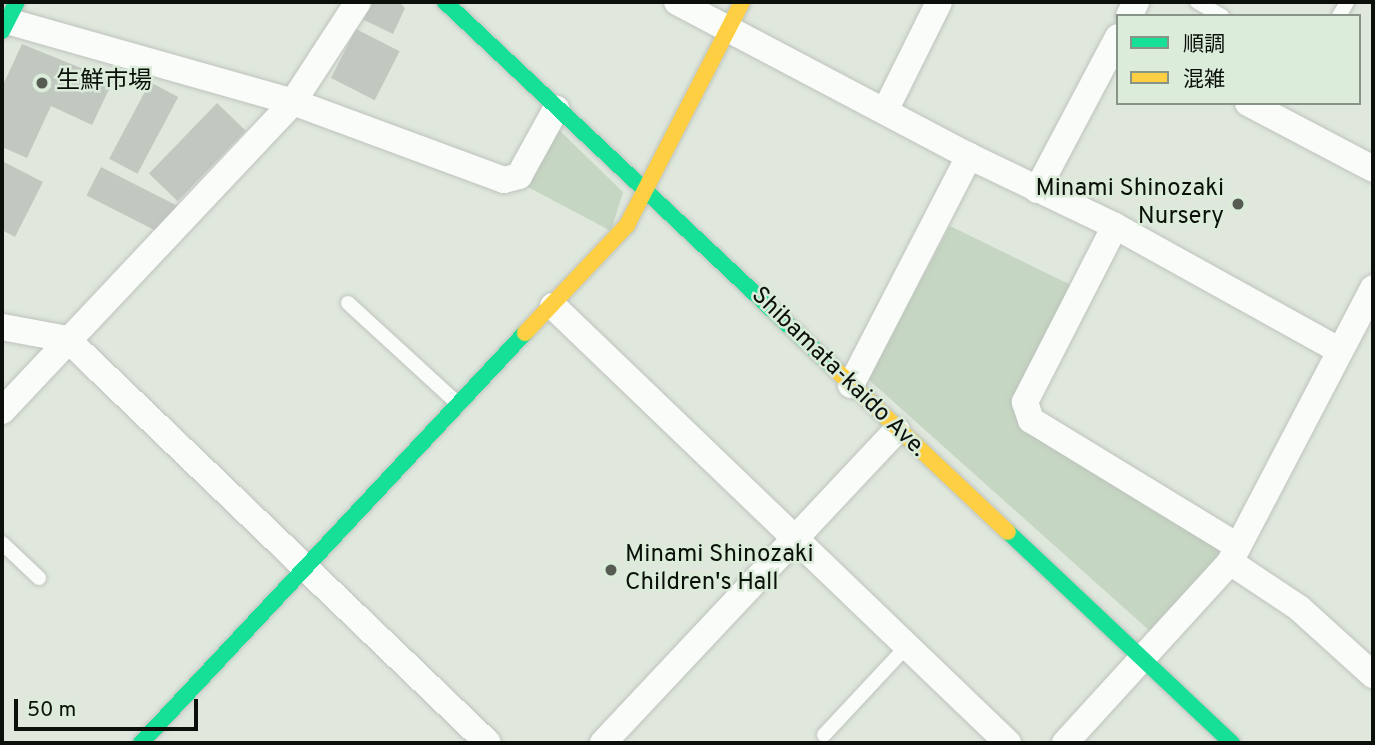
<!DOCTYPE html>
<html>
<head>
<meta charset="utf-8">
<style>
  body { margin:0 }
  #map { position:relative; width:1375px; height:745px; overflow:hidden; background:#e0e8de; font-family:Overpass,"Noto Sans JP",sans-serif }
  div>[style] { position:absolute }
  [style*='--x'] { left:calc(var(--x)*1px); top:calc(var(--y)*1px); width:calc(var(--w)*1px); rotate:calc(var(--a)*1deg) }
  .green>* { inset:0; background:#c5d6c2 }
  .building>* { inset:0; background:#c1c8c0; transform-origin:0 0 }
  .roads { filter:drop-shadow(0 0 2px #bdc3bc) drop-shadow(0 0 2px #bdc3bc) }
  .lane>* { height:14px; margin:-7px; padding:0 7px; transform-origin:7px; border-radius:7px; background:#fafcfa }
  .street>* { height:26px; margin:-13px; padding:0 13px; transform-origin:13px; border-radius:13px; background:#fafcfa }
  .fast>* { height:16px; margin:-8px; padding:0 8px; transform-origin:8px; border-radius:8px; background:#16e098 }
  .slow>* { height:16px; margin:-8px; padding:0 8px; transform-origin:8px; border-radius:8px; background:#ffcf43 }
  .dots>* { width:19px; height:19px; translate:-50% -50%; box-sizing:border-box; border:4px solid #dcecda; border-radius:50% }
  span { translate:-50% -50%; white-space:nowrap; text-align:center; line-height:1.15; -webkit-text-stroke:5px #dcecda; paint-order:stroke }
  .poi-label { font-size:24px; color:#0b100a }
  .left { translate:0 -50%; text-align:left }
  .right { translate:-100% -50%; text-align:right }
  .street-label { font-size:24px; color:#0b100a }
  .frame { position:absolute; inset:0; border:4px solid #0b100a; pointer-events:none }
  .legend { position:absolute; left:1116px; top:14px; width:245px; height:91px; box-sizing:border-box; background:#dcecda; border:2px solid #889487; margin:0; padding:9px 12px; list-style:none; font-size:21px; color:#0b100a }
  .legend li { display:flex; align-items:center; gap:14px; height:35px }
  .legend b { width:35px; border:2px solid #889487 }
  .scale { position:absolute; left:14px; top:699px; width:184px; height:32px; box-sizing:border-box; border:4px solid #0b100a; border-top:0; padding-left:9px; font-size:21px; line-height:24px; white-space:nowrap; color:#0b100a; -webkit-text-stroke:5px #dcecda; paint-order:stroke }
</style>
</head>
<body>
<div id="map">
  <div class="green">
    <i style="clip-path:polygon(556px 127px,623px 192px,611px 231px,524px 185px)"></i>
    <i style="clip-path:polygon(950px 226px,1075px 287px,1016px 401px,1224px 548px,1218px 562px,1151px 632px,868px 379px)"></i>
  </div>
  <div class="building">
    <i style="clip-path:polygon(373px 2px,399px 2px,405px 8px,393px 34px,362px 19px)"></i>
    <i style="left:356px;top:29px;width:49px;height:55px;rotate:27deg"></i>
    <i style="clip-path:polygon(22px 44px,113px 81px,92px 125px,51px 106px,27px 158px,2px 147px,2px 87px)"></i>
    <i style="left:150px;top:82px;width:32px;height:87px;rotate:28deg"></i>
    <i style="left:217px;top:103px;width:40px;height:98px;rotate:44deg"></i>
    <i style="clip-path:polygon(2px 161px,43px 182px,15px 237px,2px 230px)"></i>
    <i style="left:101px;top:167px;width:85px;height:32px;rotate:27deg"></i>
  </div>
  <div class="roads">
    <div class="lane">
      <i style="--x:1197;--y:2;--w:29;--a:29"></i>
      <i style="--x:1339;--y:16;--w:16;--a:-60"></i>
      <i style="--x:348;--y:303;--w:148;--a:42.5"></i>
      <i style="--x:2;--y:543;--w:51;--a:43.4"></i>
      <i style="--x:824;--y:735;--w:122;--a:-47"></i>
    </div>
    <div class="street">
      <i style="--x:677;--y:2;--w:330;--a:27.8"></i>
      <i style="--x:969;--y:156;--w:162;--a:25.6"></i>
      <i style="--x:1115;--y:226;--w:256;--a:29"></i>
      <i style="--x:1129;--y:16;--w:16;--a:-63"></i>
      <i style="--x:7;--y:21;--w:297;--a:15.8"></i>
      <i style="--x:293;--y:102;--w:225;--a:20.3"></i>
      <i style="--x:504;--y:180;--w:16;--a:-15"></i>
      <i style="--x:519;--y:176;--w:77;--a:-61.1"></i>
      <i style="--x:1248;--y:103;--w:141;--a:27.8"></i>
      <i style="--x:886;--y:109;--w:119;--a:-63.6"></i>
      <i style="--x:1037;--y:190;--w:173;--a:-62.1"></i>
      <i style="--x:1115;--y:226;--w:198;--a:117.1"></i>
      <i style="--x:1025;--y:402;--w:19;--a:72"></i>
      <i style="--x:1031;--y:420;--w:240;--a:31.4"></i>
      <i style="--x:553;--y:306;--w:631;--a:43.84"></i>
      <i style="--x:2;--y:327;--w:66;--a:10.5"></i>
      <i style="--x:67;--y:339;--w:583;--a:43.82"></i>
      <i style="--x:851;--y:385;--w:258;--a:-62.7"></i>
      <i style="--x:2;--y:411;--w:424;--a:-46.7"></i>
      <i style="--x:293;--y:102;--w:119;--a:-57"></i>
      <i style="--x:1230;--y:562;--w:83;--a:33.7"></i>
      <i style="--x:1299;--y:608;--w:100;--a:42.2"></i>
      <i style="--x:603;--y:743;--w:429;--a:-46.8"></i>
      <i style="--x:1065;--y:743;--w:245;--a:-47.6"></i>
      <i style="--x:1230;--y:562;--w:309;--a:-62.4"></i>
    </div>
    <div class="fast">
      <i style="--x:445;--y:2;--w:537;--a:43.26"></i>
      <i style="--x:2;--y:31;--w:33;--a:-63"></i>
      <i style="--x:1008;--y:532;--w:308;--a:43.3"></i>
      <i style="--x:141;--y:743;--w:562;--a:-46.88"></i>
    </div>
    <div class="slow">
      <i style="--x:525;--y:333;--w:149;--a:-46.6"></i>
      <i style="--x:627;--y:225;--w:251;--a:-62.7"></i>
      <i style="--x:836;--y:370;--w:236;--a:43.3"></i>
    </div>
  </div>
  <div class="dots">
    <i style="left:42px;top:83px;background:#565c54"></i>
    <i style="left:1238px;top:204px;background:#565c54"></i>
    <i style="left:611px;top:570px;background:#565c54"></i>
  </div>
  <div class="poi-label">
    <span class="left" style="left:56px;top:83px">生鮮市場</span>
    <span class="right" style="left:1224px;top:204px">Minami Shinozaki<br>Nursery</span>
    <span class="left" style="left:625px;top:570px">Minami Shinozaki<br>Children's Hall</span>
  </div>
  <div class="street-label">
    <span style="left:838px;top:373px;rotate:44deg">Shibamata-kaido Ave.</span>
  </div>
  <div class="frame"></div>
  <ul class="legend">
  <li><b style="height:9px;background:#16e098"></b>順調</li>
  <li><b style="height:9px;background:#ffcf43"></b>混雑</li>
  </ul>
  <div class="scale">50 m</div>
</div>
</body>
</html>
